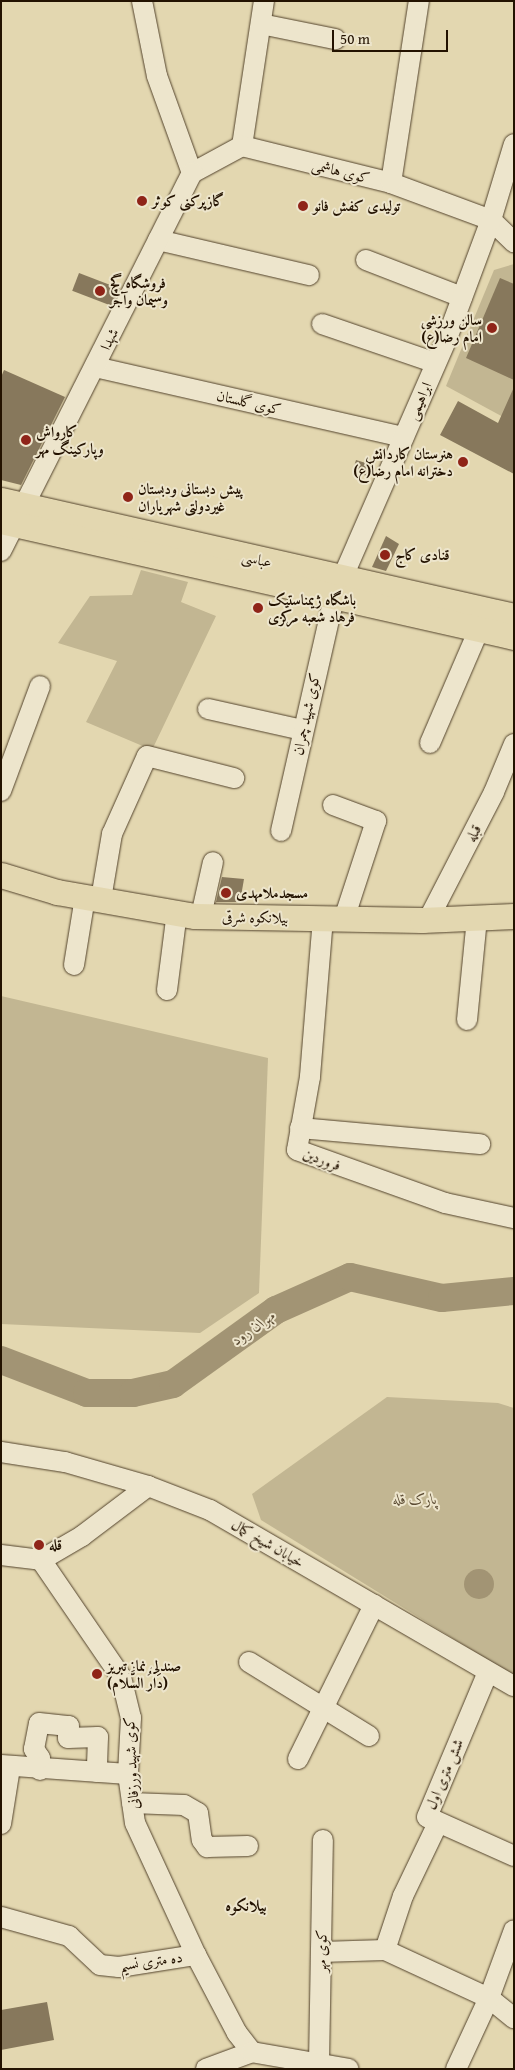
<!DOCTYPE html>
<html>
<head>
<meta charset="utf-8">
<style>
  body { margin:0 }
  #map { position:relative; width:515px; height:2070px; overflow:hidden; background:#e3d7b0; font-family:"Gentium Book Plus",Amiri,serif }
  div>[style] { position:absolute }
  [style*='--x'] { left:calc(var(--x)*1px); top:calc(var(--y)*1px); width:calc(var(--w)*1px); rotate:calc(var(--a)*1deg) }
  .green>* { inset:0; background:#c2b692 }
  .water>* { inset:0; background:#a29474 }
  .round { border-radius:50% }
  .river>* { height:28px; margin:-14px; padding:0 14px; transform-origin:14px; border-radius:14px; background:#a29474 }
  .building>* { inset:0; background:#87785c; transform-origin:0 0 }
  .roads { filter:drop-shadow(0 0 1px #53432c) drop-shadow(0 0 1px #53432c) }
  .minor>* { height:20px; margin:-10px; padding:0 10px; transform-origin:10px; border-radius:10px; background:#ede5cc }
  .major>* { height:25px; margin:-12.5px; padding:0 12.5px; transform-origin:12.5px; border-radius:12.5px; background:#e3d7b0 }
  .dots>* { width:14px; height:14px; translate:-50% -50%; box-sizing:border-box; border:2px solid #ede5cc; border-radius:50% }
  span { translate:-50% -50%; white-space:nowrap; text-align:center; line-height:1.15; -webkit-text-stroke:4px #ede5cc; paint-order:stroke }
  .street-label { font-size:15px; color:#231200 }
  .poi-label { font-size:15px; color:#231200; font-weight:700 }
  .left { translate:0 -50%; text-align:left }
  .right { translate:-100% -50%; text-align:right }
  .park-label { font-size:15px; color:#5b4b33; font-style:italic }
  .water-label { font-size:16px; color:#5c4c34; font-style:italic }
  .neighbourhood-label { font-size:16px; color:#231200; font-weight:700 }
  .frame { position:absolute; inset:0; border:2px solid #231200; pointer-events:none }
  .scale { position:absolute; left:332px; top:30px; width:116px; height:22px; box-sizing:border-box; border:2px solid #231200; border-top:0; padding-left:6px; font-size:15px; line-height:18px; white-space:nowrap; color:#231200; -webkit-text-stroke:4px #ede5cc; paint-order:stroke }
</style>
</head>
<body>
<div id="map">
  <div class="green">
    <i style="clip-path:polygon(514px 264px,514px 423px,446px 386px,494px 270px)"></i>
    <i style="clip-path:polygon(141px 570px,188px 582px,181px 602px,216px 616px,152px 750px,86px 722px,117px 661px,58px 643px,90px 596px,132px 595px)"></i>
    <i style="clip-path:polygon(1px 996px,268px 1058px,259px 1293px,200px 1333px,1px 1324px)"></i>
    <i style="clip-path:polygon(387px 1397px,498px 1403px,514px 1408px,514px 1676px,261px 1520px,252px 1494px)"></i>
  </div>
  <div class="water">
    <i class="round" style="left:464px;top:1569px;width:30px;height:30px"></i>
  </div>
  <div class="river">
    <i style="--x:1;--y:1360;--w:92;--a:21"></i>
    <i style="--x:87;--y:1393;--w:46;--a:0"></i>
    <i style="--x:133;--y:1393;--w:41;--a:-12.7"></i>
    <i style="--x:173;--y:1384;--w:127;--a:-35.7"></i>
    <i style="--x:276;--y:1310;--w:81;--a:-24"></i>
    <i style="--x:350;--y:1277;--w:94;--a:12.9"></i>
    <i style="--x:442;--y:1298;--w:72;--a:-5.6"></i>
  </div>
  <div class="building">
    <i style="left:79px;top:273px;width:44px;height:19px;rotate:21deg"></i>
    <i style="clip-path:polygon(500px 278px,514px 284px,514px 380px,466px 358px)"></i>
    <i style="clip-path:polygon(4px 370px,65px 397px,21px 485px,1px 480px,1px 377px)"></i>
    <i style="clip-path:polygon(514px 387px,514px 474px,440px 435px,458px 401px,498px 423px)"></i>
    <i style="left:356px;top:460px;width:17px;height:12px;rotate:17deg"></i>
    <i style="clip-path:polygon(386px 536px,399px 544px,386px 571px,372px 567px)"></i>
    <i style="clip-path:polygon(222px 877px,244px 879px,240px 902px,216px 902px)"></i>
    <i style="clip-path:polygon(47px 2002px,54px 2040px,1px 2050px,1px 2010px)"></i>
  </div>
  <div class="roads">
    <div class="minor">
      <i style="--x:142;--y:1;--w:76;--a:78.7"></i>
      <i style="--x:157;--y:76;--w:103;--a:70.2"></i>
      <i style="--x:261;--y:24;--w:76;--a:11.5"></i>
      <i style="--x:242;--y:146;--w:147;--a:-81.4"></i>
      <i style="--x:192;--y:173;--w:57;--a:-28.4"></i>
      <i style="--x:242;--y:146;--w:154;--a:13.9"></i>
      <i style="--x:391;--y:183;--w:107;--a:20.3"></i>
      <i style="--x:491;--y:220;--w:32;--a:44"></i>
      <i style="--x:391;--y:183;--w:184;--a:-81.3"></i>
      <i style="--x:158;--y:240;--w:155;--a:13.1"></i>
      <i style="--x:366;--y:260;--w:103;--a:21.1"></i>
      <i style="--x:322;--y:324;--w:120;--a:18.9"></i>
      <i style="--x:95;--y:367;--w:316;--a:12.8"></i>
      <i style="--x:1;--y:551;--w:424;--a:-63.2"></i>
      <i style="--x:208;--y:709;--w:97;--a:12.5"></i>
      <i style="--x:430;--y:743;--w:124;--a:-66.7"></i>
      <i style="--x:1;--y:791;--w:112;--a:-69.6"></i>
      <i style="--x:333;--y:805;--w:46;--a:20.4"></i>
      <i style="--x:376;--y:821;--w:103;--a:108.1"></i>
      <i style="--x:281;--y:831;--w:240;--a:-77.2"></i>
      <i style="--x:334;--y:597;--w:279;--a:-66.4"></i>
      <i style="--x:446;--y:341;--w:129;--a:-69.6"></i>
      <i style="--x:491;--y:220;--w:79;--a:-73.2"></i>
      <i style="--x:101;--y:899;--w:66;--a:-80.4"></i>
      <i style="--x:112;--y:834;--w:85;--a:-65.8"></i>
      <i style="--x:147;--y:756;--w:90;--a:14.2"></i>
      <i style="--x:201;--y:916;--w:55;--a:-77.5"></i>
      <i style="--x:323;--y:918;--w:160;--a:94.7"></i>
      <i style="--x:310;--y:1077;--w:74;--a:100.1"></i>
      <i style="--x:297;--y:1150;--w:157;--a:19.7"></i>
      <i style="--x:445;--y:1203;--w:71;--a:12.3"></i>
      <i style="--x:428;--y:920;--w:144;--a:-62.7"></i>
      <i style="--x:494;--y:792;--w:52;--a:-67.4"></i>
      <i style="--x:74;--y:965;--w:69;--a:-80.8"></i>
      <i style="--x:167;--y:990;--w:79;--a:-82.7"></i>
      <i style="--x:467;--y:1020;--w:102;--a:-84.4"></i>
      <i style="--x:300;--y:1128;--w:181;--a:5.1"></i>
      <i style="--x:1;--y:1452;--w:65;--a:8.9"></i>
      <i style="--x:65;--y:1462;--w:86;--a:16.1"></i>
      <i style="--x:148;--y:1486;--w:66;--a:21.2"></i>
      <i style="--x:210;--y:1510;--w:351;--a:30.1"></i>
      <i style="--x:1;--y:1555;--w:40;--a:7.1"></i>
      <i style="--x:41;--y:1560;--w:48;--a:-30.3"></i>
      <i style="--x:82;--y:1536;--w:83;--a:-37.1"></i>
      <i style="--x:41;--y:1560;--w:142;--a:55.6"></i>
      <i style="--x:121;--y:1677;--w:42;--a:76.3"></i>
      <i style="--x:131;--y:1718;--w:56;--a:93.1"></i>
      <i style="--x:128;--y:1774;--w:49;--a:81.9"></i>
      <i style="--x:135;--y:1823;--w:145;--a:65.2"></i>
      <i style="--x:196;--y:1955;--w:88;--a:62.3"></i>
      <i style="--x:237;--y:2033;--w:24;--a:52"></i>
      <i style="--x:249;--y:1662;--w:141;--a:31.7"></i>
      <i style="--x:488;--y:1672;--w:157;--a:112.8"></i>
      <i style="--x:427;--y:1817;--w:95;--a:24.1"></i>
      <i style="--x:298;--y:1759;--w:172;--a:-63.7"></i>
      <i style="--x:1;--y:1765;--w:127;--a:4.1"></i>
      <i style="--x:40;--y:1770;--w:12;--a:-90"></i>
      <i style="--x:40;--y:1758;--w:11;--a:-124"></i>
      <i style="--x:34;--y:1749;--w:26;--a:-79"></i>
      <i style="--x:39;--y:1723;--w:30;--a:6"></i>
      <i style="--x:69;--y:1726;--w:12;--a:95"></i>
      <i style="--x:68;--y:1738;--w:30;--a:-2"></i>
      <i style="--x:98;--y:1737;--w:35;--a:92"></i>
      <i style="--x:132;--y:1803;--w:52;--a:2.2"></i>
      <i style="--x:184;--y:1805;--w:16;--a:30"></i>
      <i style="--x:198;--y:1813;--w:27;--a:82"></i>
      <i style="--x:202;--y:1840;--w:9;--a:54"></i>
      <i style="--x:207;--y:1847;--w:41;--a:-1.4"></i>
      <i style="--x:1;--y:1824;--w:57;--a:-80.9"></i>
      <i style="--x:1;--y:1917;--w:71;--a:15.6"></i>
      <i style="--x:69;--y:1936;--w:42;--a:43.1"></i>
      <i style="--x:100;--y:1965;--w:19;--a:6"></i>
      <i style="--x:119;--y:1967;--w:78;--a:-8.9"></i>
      <i style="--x:385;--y:1950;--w:57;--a:-71.6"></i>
      <i style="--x:403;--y:1896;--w:81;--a:-64.4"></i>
      <i style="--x:321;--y:1952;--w:64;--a:-1.8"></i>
      <i style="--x:385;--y:1950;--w:115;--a:24.8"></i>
      <i style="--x:489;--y:1998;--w:32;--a:39"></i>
      <i style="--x:319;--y:2063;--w:223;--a:-89"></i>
      <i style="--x:206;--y:2069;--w:49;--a:-20.3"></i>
      <i style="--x:252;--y:2052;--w:98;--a:9.9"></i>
      <i style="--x:456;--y:2069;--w:78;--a:-65.1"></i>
      <i style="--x:489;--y:1998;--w:72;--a:-69.8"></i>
    </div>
    <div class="major">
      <i style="--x:1;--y:500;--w:526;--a:12.74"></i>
      <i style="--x:1;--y:521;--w:526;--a:12.74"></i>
      <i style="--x:1;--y:875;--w:59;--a:16.9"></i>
      <i style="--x:57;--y:892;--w:140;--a:9.9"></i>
      <i style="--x:195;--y:916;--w:227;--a:1"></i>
      <i style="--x:422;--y:920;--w:92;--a:-2.5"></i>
    </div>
  </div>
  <div class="dots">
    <i style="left:142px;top:201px;background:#8f2418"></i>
    <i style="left:303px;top:206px;background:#8f2418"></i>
    <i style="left:100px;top:291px;background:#8f2418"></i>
    <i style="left:492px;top:328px;background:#8f2418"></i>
    <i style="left:26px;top:440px;background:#8f2418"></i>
    <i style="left:463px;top:462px;background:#8f2418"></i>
    <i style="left:128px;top:497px;background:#8f2418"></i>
    <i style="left:385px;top:555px;background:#8f2418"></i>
    <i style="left:258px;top:608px;background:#8f2418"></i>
    <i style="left:226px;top:893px;background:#8f2418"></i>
    <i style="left:39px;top:1545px;background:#8f2418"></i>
    <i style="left:97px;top:1674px;background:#8f2418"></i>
  </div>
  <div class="street-label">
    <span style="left:341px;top:171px;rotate:14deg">کوی هاشمی</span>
    <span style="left:109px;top:339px;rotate:-64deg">شهدا</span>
    <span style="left:419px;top:401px;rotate:-66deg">ابراهیمی</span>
    <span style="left:249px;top:402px;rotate:13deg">کوی گلستان</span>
    <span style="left:257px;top:559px;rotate:13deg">عباسى</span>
    <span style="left:306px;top:714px;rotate:-78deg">کوی شهید چمران</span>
    <span style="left:473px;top:833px;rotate:-62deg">قبله</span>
    <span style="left:255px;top:917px;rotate:1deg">بیلانکوه شرقی</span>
    <span style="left:322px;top:1159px;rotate:20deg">فروردین</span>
    <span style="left:268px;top:1543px;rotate:30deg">خیابان شیخ کمال</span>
    <span style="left:131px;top:1763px;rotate:-93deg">کوی شهید ورزفانی</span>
    <span style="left:444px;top:1774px;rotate:-67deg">شش متری اول</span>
    <span style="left:321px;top:1951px;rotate:-89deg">کوی مهر</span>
    <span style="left:151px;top:1961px;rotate:-8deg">ده متری نسیم</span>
  </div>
  <div class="poi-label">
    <span class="left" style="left:152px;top:201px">گازپرکنی کوثر</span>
    <span class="left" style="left:313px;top:206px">تولیدی کفش فانو</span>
    <span class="left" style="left:110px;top:291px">فروشگاه گچ<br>وسیمان وآجر</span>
    <span class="right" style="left:482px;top:328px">سالن ورزشی<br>امام رضا(ع)</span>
    <span class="left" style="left:36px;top:440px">کارواش<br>وپارکینگ مهر</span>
    <span class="right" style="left:453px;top:462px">هنرستان کاردانش<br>دخترانه امام رضا(ع)</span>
    <span class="left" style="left:138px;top:497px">پیش دبستانی ودبستان<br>غیردولتی شهریاران</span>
    <span class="left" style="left:395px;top:555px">قنادی کاج</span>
    <span class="left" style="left:268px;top:608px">باشگاه ژیمناستیک<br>فرهاد شعبه مرکزی</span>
    <span class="left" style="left:236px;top:893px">مسجدملامهدی</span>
    <span class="left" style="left:49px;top:1545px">قله</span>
    <span class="left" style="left:107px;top:1674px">صندلی نماز تبریز<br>(دَارُ السَّلام)</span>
  </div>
  <div class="park-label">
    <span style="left:415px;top:1499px">پارک قله</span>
  </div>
  <div class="water-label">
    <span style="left:253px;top:1327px;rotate:-35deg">مهران رود</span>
  </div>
  <div class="neighbourhood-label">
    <span style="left:246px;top:1905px">بیلانکوه</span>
  </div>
  <div class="frame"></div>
  <div class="scale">50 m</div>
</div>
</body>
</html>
